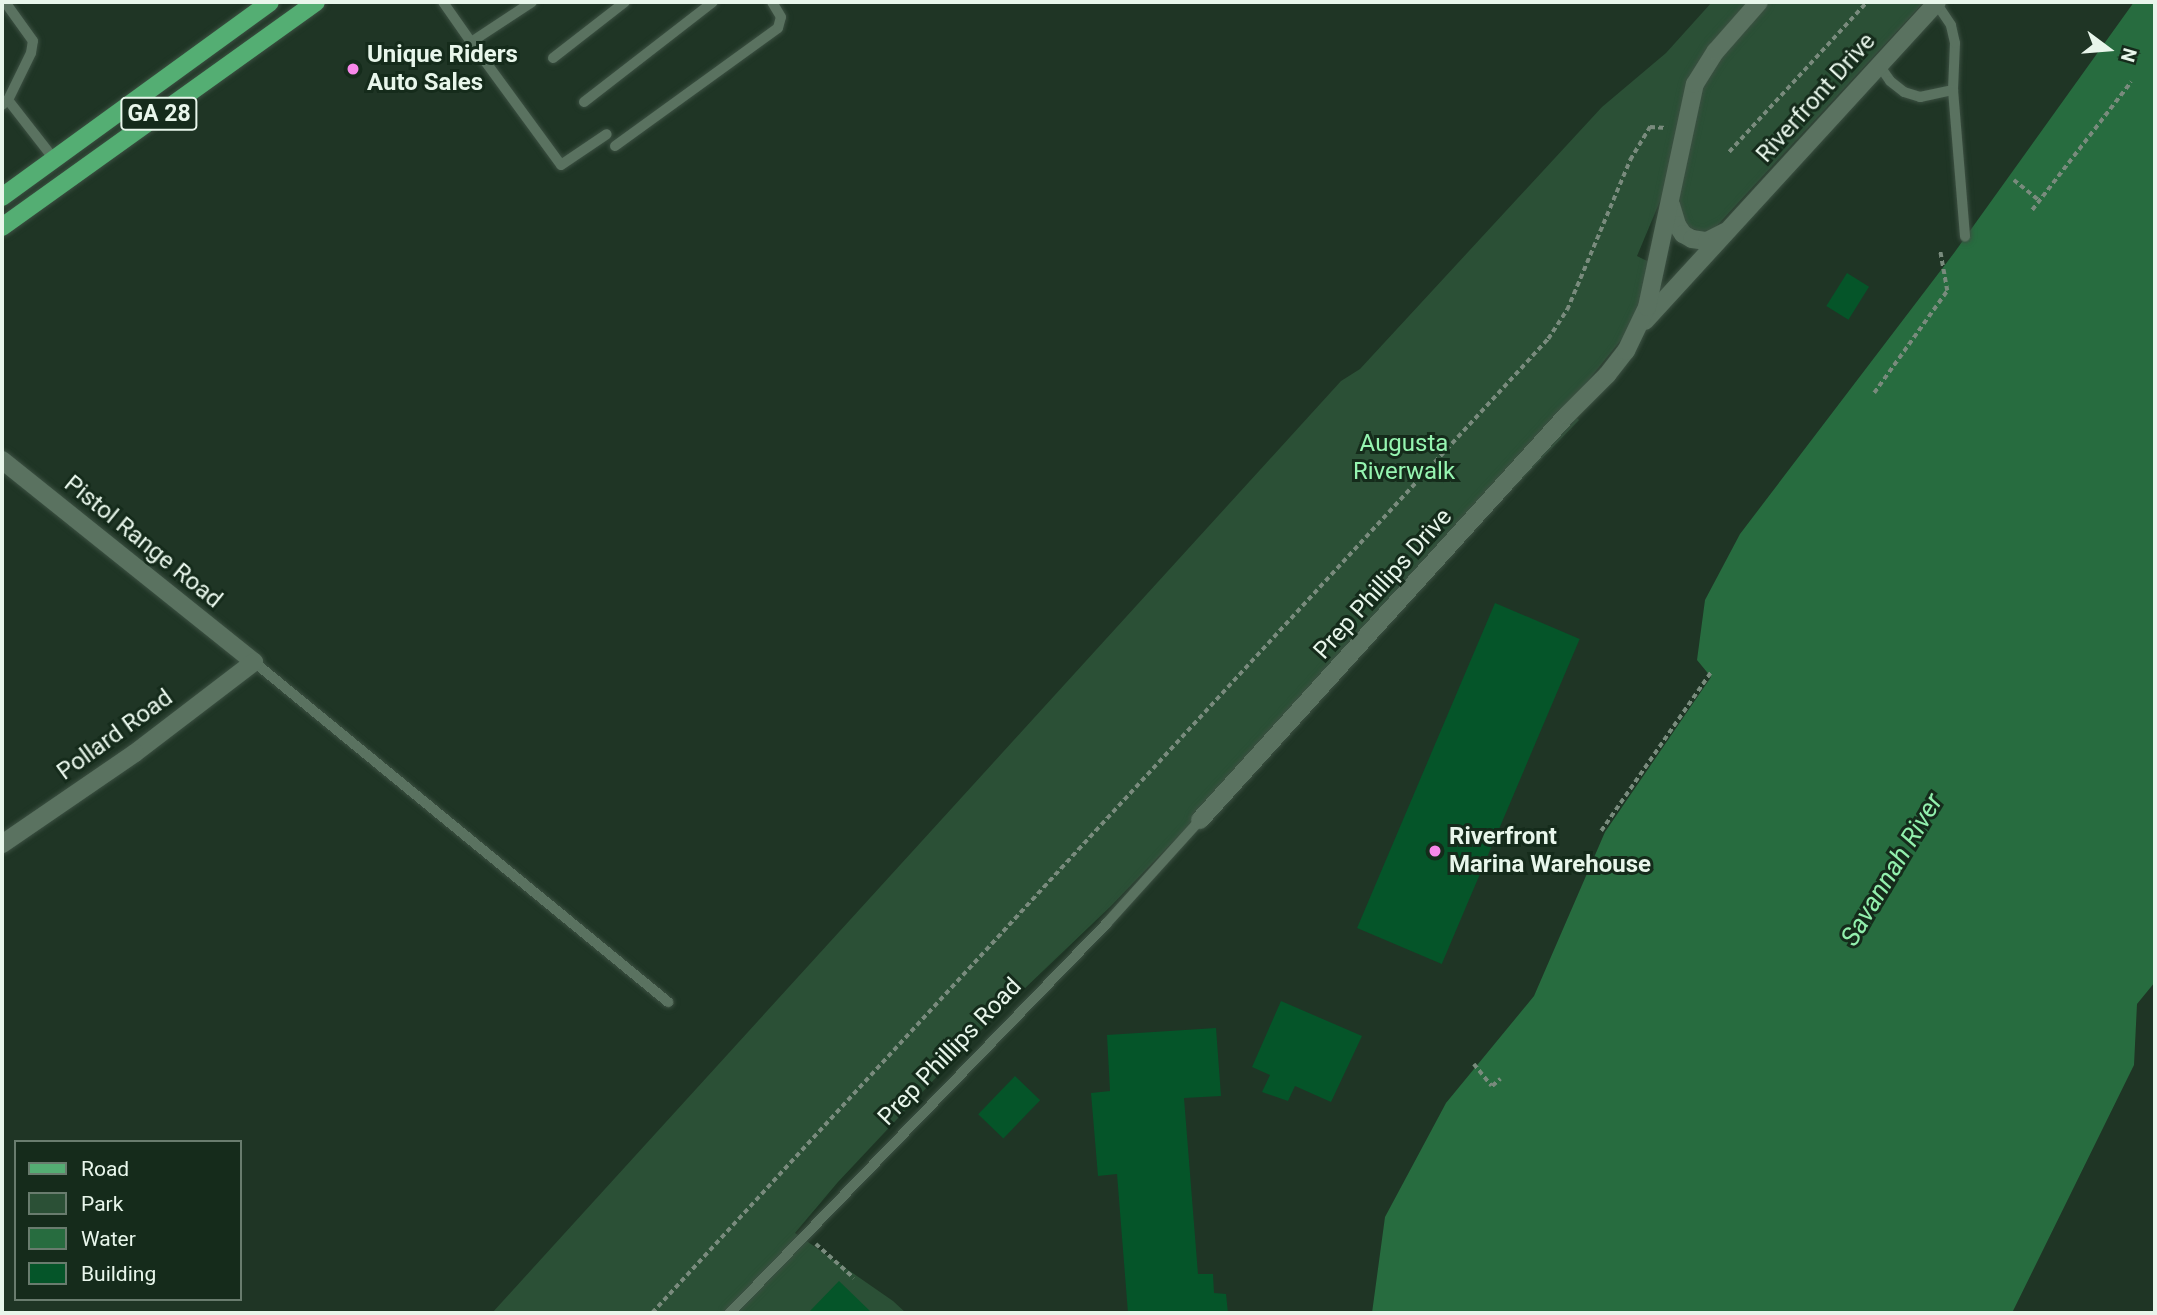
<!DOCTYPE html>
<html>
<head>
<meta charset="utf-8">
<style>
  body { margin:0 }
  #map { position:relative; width:2157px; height:1315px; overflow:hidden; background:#1f3525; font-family:Roboto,sans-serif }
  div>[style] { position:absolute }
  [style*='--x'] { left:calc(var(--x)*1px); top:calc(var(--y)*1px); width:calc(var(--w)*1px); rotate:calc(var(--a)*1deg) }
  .green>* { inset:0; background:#2b5036 }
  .water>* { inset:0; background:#276c3f }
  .building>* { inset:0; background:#055529; transform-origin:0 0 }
  .path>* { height:3.5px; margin-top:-1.75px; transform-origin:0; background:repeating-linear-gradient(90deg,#798b7d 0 5px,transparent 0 8.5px) }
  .roads { filter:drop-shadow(0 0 2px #3c5042) drop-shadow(0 0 2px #3c5042) }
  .lane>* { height:10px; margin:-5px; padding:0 5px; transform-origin:5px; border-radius:5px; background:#5a7260 }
  .street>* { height:18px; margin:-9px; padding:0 9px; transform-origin:9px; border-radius:9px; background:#5a7260 }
  .primary>* { height:18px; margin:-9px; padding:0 9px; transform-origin:9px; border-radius:9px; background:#54ae73 }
  .dots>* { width:19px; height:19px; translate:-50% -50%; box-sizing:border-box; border:4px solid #152b1b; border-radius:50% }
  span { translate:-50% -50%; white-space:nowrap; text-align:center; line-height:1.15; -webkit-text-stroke:6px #152b1b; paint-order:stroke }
  .shield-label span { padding:2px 5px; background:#152b1b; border:2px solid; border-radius:5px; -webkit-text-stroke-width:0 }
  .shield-label { font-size:23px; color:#e8f6eb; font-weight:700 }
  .poi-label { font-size:24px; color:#e8f6eb; font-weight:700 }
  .left { translate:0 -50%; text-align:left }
  .street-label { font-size:24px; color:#e8f6eb }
  .park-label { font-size:24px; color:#96f5b1 }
  .water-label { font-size:26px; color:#92f0ad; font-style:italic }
  .frame { position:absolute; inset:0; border:4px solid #e8f6eb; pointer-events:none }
  .legend { position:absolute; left:14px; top:1140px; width:228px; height:161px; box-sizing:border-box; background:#152b1b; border:2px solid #697c6e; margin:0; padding:9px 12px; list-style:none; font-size:21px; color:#e8f6eb }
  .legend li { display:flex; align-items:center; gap:14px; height:35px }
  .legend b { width:35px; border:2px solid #697c6e }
  .north { position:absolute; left:2073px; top:14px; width:70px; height:70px; -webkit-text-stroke:5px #152b1b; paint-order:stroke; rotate:106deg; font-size:19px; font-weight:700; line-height:28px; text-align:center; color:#e8f6eb }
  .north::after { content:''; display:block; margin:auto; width:24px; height:32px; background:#e8f6eb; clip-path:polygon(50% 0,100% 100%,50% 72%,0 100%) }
</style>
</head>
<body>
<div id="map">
  <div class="green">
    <i style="clip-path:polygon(1712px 2px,1924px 2px,1713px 230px,1700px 231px,1688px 227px,1682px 222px,1680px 204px,1663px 194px,1637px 256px,1649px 262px,1640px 300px,1625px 335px,1566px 408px,1579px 420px,1111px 906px,975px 1036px,838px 1182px,795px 1233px,893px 1301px,906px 1313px,492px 1313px,1341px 381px,1360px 369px,1602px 107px,1666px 53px)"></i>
  </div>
  <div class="water">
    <i style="clip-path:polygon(2134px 2px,2155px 2px,2155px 982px,2137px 1004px,2134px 1065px,2012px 1313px,1372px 1313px,1385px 1217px,1446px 1103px,1534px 996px,1605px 832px,1711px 677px,1697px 660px,1705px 600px,1740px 534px,1954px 253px)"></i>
  </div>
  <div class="building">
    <i style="left:1847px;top:273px;width:26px;height:39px;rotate:32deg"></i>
    <i style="left:1495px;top:603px;width:92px;height:353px;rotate:23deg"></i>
    <i style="clip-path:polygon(1281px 1001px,1362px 1036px,1331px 1102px,1295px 1086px,1288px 1101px,1262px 1092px,1270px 1075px,1252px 1067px)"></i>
    <i style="clip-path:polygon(1216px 1028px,1221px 1096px,1184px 1098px,1198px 1274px,1213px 1274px,1214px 1293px,1226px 1294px,1228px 1313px,1128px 1313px,1117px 1174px,1098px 1176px,1091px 1093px,1110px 1091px,1107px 1035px)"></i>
    <i style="left:1015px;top:1076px;width:35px;height:53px;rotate:44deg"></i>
    <i style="clip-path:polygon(839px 1281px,872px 1313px,808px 1313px)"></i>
  </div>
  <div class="path">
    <i style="--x:1729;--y:152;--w:204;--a:-47.4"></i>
    <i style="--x:2014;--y:180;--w:32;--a:39"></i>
    <i style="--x:2032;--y:210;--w:162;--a:-52.3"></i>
    <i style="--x:1874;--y:393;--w:125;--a:-54.4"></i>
    <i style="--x:1947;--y:291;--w:40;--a:-100"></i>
    <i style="--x:1601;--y:831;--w:193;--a:-55.3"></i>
    <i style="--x:1474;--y:1064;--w:28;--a:51"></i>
    <i style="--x:1492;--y:1086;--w:11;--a:-41"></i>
    <i style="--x:816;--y:1244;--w:51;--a:41.8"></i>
    <i style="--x:652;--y:1313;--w:1323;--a:-47.39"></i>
    <i style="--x:1548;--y:339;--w:35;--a:-57"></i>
    <i style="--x:1567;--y:310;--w:163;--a:-67.2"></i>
    <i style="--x:1630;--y:160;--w:39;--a:-59"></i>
    <i style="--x:1650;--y:127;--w:17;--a:3"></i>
  </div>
  <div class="roads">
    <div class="lane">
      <i style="--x:443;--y:2;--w:49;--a:55"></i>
      <i style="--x:532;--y:2;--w:73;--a:146.7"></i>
      <i style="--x:471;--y:42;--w:152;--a:53.8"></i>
      <i style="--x:561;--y:165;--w:55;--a:-34"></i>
      <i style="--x:553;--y:58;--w:91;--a:-37.9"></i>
      <i style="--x:1879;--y:65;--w:19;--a:55"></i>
      <i style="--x:1890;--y:81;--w:18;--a:38"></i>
      <i style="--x:1904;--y:92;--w:17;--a:17"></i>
      <i style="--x:1920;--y:97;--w:34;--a:-12"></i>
      <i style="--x:1953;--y:90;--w:47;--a:-87.6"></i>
      <i style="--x:1955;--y:43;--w:18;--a:-103"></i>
      <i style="--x:1951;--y:25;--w:27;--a:-124"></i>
      <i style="--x:1953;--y:90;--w:147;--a:85.3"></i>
      <i style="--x:8;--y:100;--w:75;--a:52.1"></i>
      <i style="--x:584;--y:102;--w:163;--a:-37.8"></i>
      <i style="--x:2;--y:105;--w:8;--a:-40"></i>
      <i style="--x:8;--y:100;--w:52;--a:-63.9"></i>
      <i style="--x:31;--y:53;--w:12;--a:-81"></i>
      <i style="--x:33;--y:41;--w:48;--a:-125.7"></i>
      <i style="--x:615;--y:146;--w:201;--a:-35.9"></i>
      <i style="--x:778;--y:28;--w:11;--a:-75"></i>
      <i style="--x:781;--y:17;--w:17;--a:-121"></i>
      <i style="--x:254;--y:662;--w:536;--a:39.39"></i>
      <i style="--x:730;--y:1313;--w:542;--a:-45.97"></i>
      <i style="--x:1107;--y:923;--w:139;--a:-47.9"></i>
    </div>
    <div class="street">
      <i style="--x:1671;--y:205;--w:21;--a:73"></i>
      <i style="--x:1677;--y:225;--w:11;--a:56"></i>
      <i style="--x:1683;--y:234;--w:10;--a:29"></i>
      <i style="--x:1692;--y:239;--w:15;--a:8"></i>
      <i style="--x:1707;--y:241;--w:20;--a:-27"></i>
      <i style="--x:1645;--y:321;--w:432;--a:-47.5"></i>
      <i style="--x:2;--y:460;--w:323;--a:38.7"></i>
      <i style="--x:254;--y:662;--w:150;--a:142.6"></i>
      <i style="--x:135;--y:753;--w:161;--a:145.6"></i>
      <i style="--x:1200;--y:820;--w:547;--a:-47.82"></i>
      <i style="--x:1567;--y:415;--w:57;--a:-45"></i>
      <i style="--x:1607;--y:375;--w:31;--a:-52"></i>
      <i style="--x:1626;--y:351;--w:49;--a:-64.5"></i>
      <i style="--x:1647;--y:307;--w:228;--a:-77.9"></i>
      <i style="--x:1695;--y:84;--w:39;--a:-58"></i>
      <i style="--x:1716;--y:51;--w:65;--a:-48.7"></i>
    </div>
    <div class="primary">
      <i style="--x:2;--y:197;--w:331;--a:-36"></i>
      <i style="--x:2;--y:227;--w:386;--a:-35.6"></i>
    </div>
  </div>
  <div class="dots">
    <i style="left:353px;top:69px;background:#f888ea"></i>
    <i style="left:1435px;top:851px;background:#f888ea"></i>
  </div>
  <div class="shield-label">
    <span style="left:159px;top:114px">GA 28</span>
  </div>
  <div class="poi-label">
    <span class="left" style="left:367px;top:69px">Unique Riders<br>Auto Sales</span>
    <span class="left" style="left:1449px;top:851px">Riverfront<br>Marina Warehouse</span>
  </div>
  <div class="street-label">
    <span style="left:1816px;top:98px;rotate:-48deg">Riverfront Drive</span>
    <span style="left:143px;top:542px;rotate:39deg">Pistol Range Road</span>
    <span style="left:1383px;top:584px;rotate:-48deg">Prep Phillips Drive</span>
    <span style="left:115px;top:735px;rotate:-36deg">Pollard Road</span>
    <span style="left:950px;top:1052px;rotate:-46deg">Prep Phillips Road</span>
  </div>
  <div class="park-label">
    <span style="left:1404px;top:458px">Augusta<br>Riverwalk</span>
  </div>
  <div class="water-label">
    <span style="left:1892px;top:870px;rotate:-59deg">Savannah River</span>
  </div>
  <div class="frame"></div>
  <ul class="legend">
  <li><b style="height:9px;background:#54ae73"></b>Road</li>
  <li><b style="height:19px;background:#2b5036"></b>Park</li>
  <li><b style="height:19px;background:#276c3f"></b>Water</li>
  <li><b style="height:19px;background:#055529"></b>Building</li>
  </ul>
  <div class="north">N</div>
</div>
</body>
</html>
